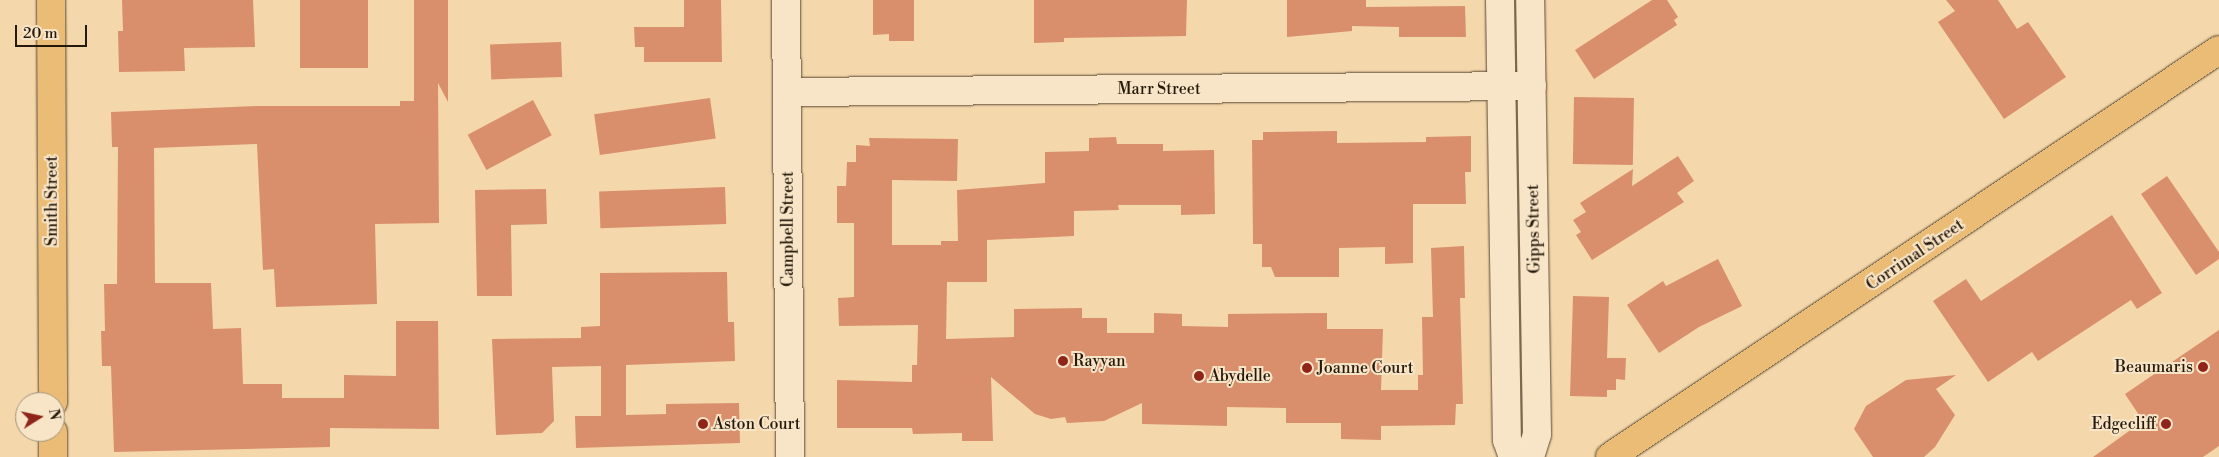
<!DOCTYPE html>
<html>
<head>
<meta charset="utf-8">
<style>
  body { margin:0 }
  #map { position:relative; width:2219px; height:457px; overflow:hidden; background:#f4d7ab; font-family:"Libre Bodoni",serif }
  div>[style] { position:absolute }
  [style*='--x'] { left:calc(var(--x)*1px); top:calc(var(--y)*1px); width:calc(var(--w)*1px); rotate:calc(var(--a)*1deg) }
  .building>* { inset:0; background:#da8f6c; transform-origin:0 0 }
  .roads { filter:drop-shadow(0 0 1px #594833) drop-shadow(0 0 1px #594833) }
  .minor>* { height:28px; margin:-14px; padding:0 14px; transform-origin:14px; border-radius:14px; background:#f8e5c8 }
  .major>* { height:28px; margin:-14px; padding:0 14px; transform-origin:14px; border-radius:14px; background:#eabc76 }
  .dots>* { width:14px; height:14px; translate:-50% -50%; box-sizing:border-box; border:2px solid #f8e5c8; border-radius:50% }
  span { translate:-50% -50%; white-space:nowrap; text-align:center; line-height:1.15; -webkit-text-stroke:4px #f8e5c8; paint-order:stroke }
  .street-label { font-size:16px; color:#25190b }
  .poi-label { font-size:16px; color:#25190b }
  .left { translate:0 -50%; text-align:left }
  .right { translate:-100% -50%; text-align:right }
  .north { position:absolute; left:15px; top:392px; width:50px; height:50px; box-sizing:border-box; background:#f8e5c8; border:1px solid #a4937c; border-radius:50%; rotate:80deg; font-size:14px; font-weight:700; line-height:20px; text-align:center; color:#25190b }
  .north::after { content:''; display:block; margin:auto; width:18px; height:22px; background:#8f2418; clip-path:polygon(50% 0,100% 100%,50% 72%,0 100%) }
  .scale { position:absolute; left:15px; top:25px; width:72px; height:22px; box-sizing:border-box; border:2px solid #25190b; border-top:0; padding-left:6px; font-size:15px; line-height:18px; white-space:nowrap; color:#25190b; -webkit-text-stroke:4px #f8e5c8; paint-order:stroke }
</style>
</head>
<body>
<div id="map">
  <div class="building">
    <i style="clip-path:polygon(122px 0,253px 0,255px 47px,184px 48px,185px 71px,119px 72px,118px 31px,123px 31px)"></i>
    <i style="left:300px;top:0;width:68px;height:68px"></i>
    <i style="clip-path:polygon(414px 0,448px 0,448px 102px,438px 83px,439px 223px,375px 224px,377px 304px,276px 307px,274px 269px,263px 270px,257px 144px,154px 148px,155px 283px,211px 283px,213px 329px,241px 328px,243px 384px,282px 384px,282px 398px,344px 398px,344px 375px,396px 376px,396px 321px,438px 321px,439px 429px,330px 428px,330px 447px,114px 452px,111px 366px,102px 366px,101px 331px,105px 331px,104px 284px,117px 284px,118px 147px,112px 147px,111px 112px,258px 106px,400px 106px,400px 101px,414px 101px)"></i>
    <i style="clip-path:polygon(684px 0,721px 0,722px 62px,644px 62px,644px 47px,635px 47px,634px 27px,684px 27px)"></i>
    <i style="clip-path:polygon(873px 0,914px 0,914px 41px,889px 41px,889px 34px,873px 35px)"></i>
    <i style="clip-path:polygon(1034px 0,1187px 0,1186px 36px,1064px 38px,1064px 42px,1034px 43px)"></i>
    <i style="clip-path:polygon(1287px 0,1366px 0,1366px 7px,1465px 6px,1466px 37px,1399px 37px,1399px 27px,1352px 26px,1352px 31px,1287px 37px)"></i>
    <i style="clip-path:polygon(1652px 0,1667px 0,1678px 17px,1674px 20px,1677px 25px,1594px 79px,1575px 50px)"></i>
    <i style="clip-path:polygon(1946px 0,1998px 0,2017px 29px,2028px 22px,2066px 77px,2004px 119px,1938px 22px,1955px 11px)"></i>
    <i style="left:561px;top:42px;width:35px;height:71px;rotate:88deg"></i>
    <i style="left:1574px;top:97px;width:60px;height:67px;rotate:1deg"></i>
    <i style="left:710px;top:98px;width:41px;height:117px;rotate:82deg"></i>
    <i style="left:533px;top:100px;width:40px;height:74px;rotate:62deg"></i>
    <i style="clip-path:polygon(1337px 131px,1337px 143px,1426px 142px,1426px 137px,1471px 136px,1471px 172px,1465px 172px,1466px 204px,1413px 204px,1413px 263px,1385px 264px,1385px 247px,1339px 248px,1339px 277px,1275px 277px,1271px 267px,1262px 267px,1262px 244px,1253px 244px,1252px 140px,1263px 140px,1263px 132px)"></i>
    <i style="clip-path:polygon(1116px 137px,1117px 144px,1163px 144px,1163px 151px,1214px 150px,1215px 214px,1181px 215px,1181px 205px,1118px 205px,1119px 210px,1074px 211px,1074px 236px,987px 240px,987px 282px,947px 282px,946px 339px,1014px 337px,1014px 309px,1082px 308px,1082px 318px,1107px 318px,1107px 333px,1154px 333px,1154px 313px,1182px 314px,1182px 326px,1228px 327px,1228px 314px,1327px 313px,1327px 329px,1383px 329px,1381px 390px,1418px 390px,1418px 375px,1423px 375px,1422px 317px,1433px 317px,1431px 248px,1464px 246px,1465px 298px,1460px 298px,1463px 404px,1456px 404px,1455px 425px,1381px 426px,1381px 440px,1341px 439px,1341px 423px,1286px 423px,1286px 408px,1227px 407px,1227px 426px,1142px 424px,1142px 403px,1104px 421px,1067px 423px,1065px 417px,1051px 419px,1035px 414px,991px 377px,993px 441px,962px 441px,962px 433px,913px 434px,912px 428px,837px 428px,837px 380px,912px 382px,912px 365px,917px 365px,918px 325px,839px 326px,838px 298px,854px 297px,854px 223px,837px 223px,837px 186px,846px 186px,847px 162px,856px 162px,856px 145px,870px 146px,869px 138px,958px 139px,957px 181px,892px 180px,892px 245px,941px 245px,941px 241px,958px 241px,957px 190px,1045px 183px,1045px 152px,1089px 151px,1089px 138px)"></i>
    <i style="clip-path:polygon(1678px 156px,1694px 181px,1677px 193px,1684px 202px,1592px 260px,1576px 235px,1581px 232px,1573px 220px,1586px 212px,1580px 203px,1633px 169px,1632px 186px)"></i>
    <i style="clip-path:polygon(2167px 176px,2219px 252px,2219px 259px,2196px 275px,2141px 194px)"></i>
    <i style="left:725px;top:187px;width:37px;height:126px;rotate:88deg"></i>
    <i style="clip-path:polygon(546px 189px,547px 224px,511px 225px,512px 296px,477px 296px,475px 190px)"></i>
    <i style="clip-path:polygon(2112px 215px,2162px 293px,2137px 309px,2131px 300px,2038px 361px,2032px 352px,1988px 382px,1933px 301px,1966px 279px,1981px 301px)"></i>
    <i style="clip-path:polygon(1718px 259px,1742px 306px,1699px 327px,1659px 353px,1627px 305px,1663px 281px,1666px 286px)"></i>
    <i style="clip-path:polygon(727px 272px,728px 322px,734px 322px,735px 361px,626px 365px,626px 415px,666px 414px,666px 404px,739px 403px,740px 443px,576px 448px,575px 416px,601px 416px,601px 366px,552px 367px,554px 421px,542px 433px,496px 435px,492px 339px,581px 338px,581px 327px,600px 326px,600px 273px)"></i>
    <i style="clip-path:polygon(1573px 296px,1609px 297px,1607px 358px,1626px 358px,1625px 380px,1616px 379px,1616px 390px,1607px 390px,1607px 397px,1570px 396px)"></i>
    <i style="clip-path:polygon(2219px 330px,2219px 446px,2203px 457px,2093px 457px,2143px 421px,2125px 394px)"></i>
    <i style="clip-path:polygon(1956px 375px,1936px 389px,1955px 415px,1935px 447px,1924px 457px,1873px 457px,1854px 429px,1866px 406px,1906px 380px)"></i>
  </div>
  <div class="roads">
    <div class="minor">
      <i style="--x:786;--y:0;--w:457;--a:89.5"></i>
      <i style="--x:1500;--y:0;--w:440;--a:89.1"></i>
      <i style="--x:1507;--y:440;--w:18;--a:71"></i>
      <i style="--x:787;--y:92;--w:745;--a:-0.46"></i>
      <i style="--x:1530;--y:457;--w:24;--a:-73"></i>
      <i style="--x:1537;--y:434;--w:434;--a:-90.9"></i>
    </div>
    <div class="major">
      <i style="--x:51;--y:0;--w:402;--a:89.7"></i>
      <i style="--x:53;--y:432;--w:25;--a:90"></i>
      <i style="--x:1610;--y:457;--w:732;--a:-33.76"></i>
    </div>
  </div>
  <div class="dots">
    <i style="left:1063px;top:361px;background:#8f2418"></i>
    <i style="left:2203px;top:367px;background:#8f2418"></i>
    <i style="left:1307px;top:368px;background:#8f2418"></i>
    <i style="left:1199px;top:376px;background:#8f2418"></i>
    <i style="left:703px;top:424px;background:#8f2418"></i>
    <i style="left:2166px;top:424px;background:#8f2418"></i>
  </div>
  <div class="street-label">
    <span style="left:1159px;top:89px">Marr Street</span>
    <span style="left:52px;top:201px;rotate:-90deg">Smith Street</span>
    <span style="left:788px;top:229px;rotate:-90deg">Campbell Street</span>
    <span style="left:1534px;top:229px;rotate:-91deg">Gipps Street</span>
    <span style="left:1915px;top:255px;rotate:-34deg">Corrimal Street</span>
  </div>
  <div class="poi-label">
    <span class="left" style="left:1073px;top:361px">Rayyan</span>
    <span class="right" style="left:2193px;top:367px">Beaumaris</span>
    <span class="left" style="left:1317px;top:368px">Joanne Court</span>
    <span class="left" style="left:1209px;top:376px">Abydelle</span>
    <span class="left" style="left:713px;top:424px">Aston Court</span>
    <span class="right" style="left:2156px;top:424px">Edgecliff</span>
  </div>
  <div class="north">N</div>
  <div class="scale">20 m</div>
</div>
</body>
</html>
